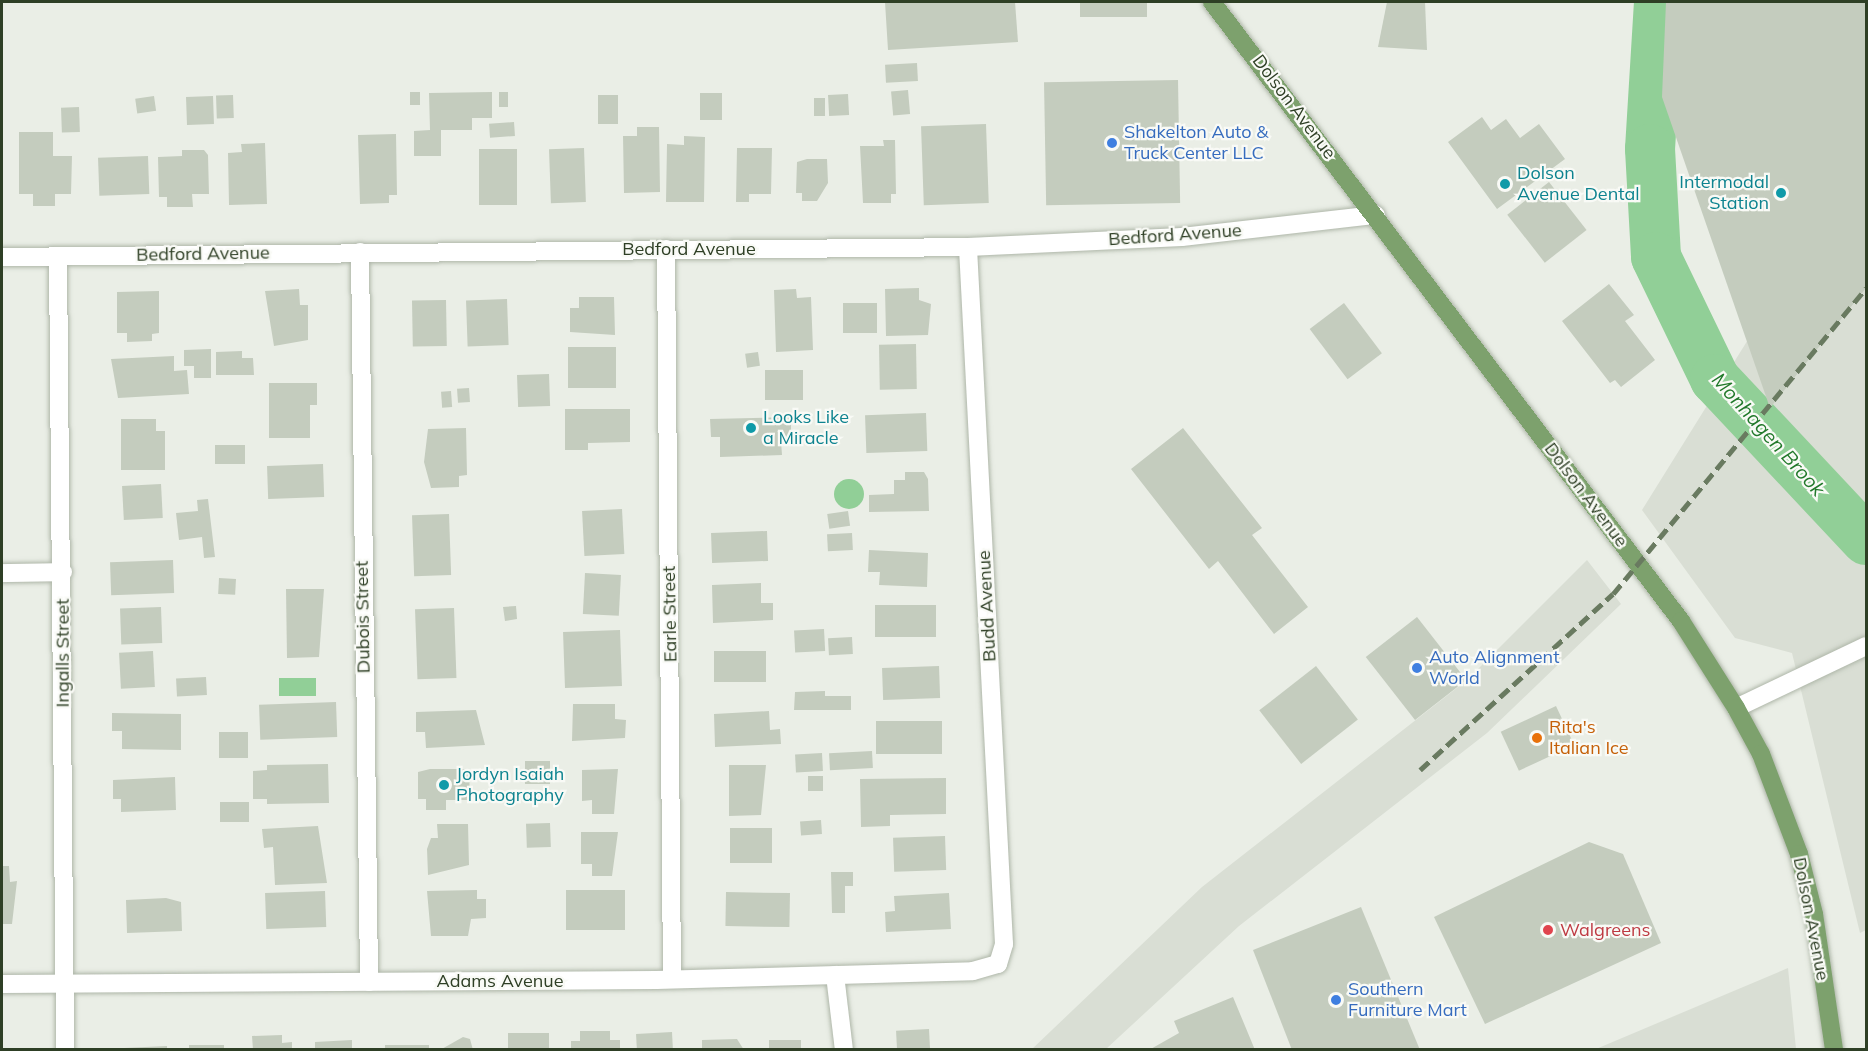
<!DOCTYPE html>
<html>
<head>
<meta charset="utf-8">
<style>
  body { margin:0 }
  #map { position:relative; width:1868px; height:1051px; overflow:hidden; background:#eaeee6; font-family:Mulish,sans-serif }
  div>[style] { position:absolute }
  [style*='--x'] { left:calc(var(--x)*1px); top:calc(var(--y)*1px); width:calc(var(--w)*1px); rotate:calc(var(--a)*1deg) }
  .built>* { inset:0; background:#d9ded4 }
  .water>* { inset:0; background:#91cf97; transform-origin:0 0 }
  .round { border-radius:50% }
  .river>* { height:50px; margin:-25px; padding:0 25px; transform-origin:25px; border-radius:25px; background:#91cf97 }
  .building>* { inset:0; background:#c4ccbe; transform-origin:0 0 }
  .roads { filter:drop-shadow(0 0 2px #aeb6a8) drop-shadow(0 0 2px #aeb6a8) }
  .street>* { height:18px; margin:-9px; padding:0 9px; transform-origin:9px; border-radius:9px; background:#fff }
  .primary>* { height:18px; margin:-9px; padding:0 9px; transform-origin:9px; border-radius:9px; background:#7da16d }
  .rail>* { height:4.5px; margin-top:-2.25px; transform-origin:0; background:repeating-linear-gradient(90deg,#697a60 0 12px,transparent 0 18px) }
  .dots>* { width:16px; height:16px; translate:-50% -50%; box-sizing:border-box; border:3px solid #f9faf6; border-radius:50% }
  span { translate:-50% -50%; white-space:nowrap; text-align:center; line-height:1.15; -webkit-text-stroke:4.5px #f9faf6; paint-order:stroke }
  .street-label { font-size:18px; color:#2e3f25 }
  .shop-label { font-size:18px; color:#366cbe }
  .left { translate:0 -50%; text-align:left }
  .culture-label { font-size:18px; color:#0d838f }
  .right { translate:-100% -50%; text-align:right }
  .food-label { font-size:18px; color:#c56008 }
  .health-label { font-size:18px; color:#be3a42 }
  .water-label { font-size:20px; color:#22792b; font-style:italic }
  .frame { position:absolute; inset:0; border:3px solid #2e3f25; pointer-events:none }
</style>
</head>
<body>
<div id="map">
  <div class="built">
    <i style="clip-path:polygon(1866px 150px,1866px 930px,1860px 933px,1792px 653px,1735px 638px,1642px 510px)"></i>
    <i style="clip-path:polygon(1587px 560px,1621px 604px,1487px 733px,1239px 926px,1106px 1049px,1031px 1050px,1202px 887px,1467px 680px)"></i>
    <i style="clip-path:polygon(1788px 968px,1796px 1049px,1596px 1049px)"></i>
  </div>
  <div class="water">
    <i class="round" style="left:834px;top:479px;width:30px;height:30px"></i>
    <i style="left:316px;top:678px;width:18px;height:37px;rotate:90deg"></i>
  </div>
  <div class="river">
    <i style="--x:1659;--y:2;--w:147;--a:93.5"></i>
    <i style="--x:1650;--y:149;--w:108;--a:86.8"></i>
    <i style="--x:1656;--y:257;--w:136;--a:64.2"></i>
    <i style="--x:1715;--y:379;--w:221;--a:46.8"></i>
  </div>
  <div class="building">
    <i style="clip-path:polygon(885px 2px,1015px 2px,1018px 42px,888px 50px)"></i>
    <i style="left:1080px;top:2px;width:67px;height:15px"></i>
    <i style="clip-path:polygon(1387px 2px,1425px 2px,1427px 50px,1378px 47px)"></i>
    <i style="clip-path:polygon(1666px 2px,1866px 2px,1866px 288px,1770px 408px,1662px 97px)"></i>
    <i style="left:917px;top:63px;width:18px;height:32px;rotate:87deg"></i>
    <i style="left:1178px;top:80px;width:123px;height:134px;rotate:89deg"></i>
    <i style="left:908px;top:90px;width:24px;height:17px;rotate:85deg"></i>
    <i style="left:410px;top:92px;width:10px;height:13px"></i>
    <i style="clip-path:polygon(492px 92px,492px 118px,472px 118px,472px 130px,441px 130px,441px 156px,414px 156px,414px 131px,430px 130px,429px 93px)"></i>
    <i style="left:499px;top:92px;width:9px;height:15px"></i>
    <i style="left:700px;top:93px;width:22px;height:27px"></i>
    <i style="left:848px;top:94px;width:21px;height:20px;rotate:87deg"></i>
    <i style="left:233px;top:95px;width:23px;height:17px;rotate:88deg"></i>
    <i style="left:598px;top:95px;width:20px;height:29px"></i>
    <i style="left:154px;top:96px;width:15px;height:19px;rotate:82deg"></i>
    <i style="left:213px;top:96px;width:28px;height:27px;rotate:88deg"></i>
    <i style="left:814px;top:98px;width:11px;height:18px"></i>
    <i style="left:79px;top:107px;width:25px;height:18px;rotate:88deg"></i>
    <i style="clip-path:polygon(1482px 117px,1491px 130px,1506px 119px,1520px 138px,1539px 124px,1565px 159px,1497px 209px,1448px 142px)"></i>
    <i style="left:514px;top:122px;width:14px;height:25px;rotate:86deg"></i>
    <i style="left:986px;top:124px;width:79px;height:65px;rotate:88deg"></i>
    <i style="clip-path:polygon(637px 127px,659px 127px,660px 192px,624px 193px,623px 136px,637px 136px)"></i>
    <i style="clip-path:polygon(19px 132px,53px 132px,53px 156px,72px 156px,71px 194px,55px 194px,55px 206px,33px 206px,33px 194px,19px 194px)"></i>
    <i style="clip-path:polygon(396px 134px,397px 195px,389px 195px,389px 203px,360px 204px,358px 135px)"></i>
    <i style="clip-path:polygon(684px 136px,705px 137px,704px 202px,666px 202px,667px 144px,684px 145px)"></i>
    <i style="clip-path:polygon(883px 140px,895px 140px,896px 194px,891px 194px,891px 203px,863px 203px,860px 146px,884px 146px)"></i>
    <i style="clip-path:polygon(265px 143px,267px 204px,229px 205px,228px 153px,242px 152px,241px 144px)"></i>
    <i style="left:584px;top:148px;width:54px;height:35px;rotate:88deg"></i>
    <i style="clip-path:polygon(737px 148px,772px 148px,771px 194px,749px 194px,749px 202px,736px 202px)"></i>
    <i style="left:517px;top:149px;width:56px;height:38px;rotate:90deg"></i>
    <i style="clip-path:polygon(182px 150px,204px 150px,208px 155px,209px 194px,192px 194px,193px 207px,167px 207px,167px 197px,159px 197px,158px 157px,182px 156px)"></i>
    <i style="left:148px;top:156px;width:38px;height:50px;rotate:88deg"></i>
    <i style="clip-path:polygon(807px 159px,827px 159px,828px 183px,817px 201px,802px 201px,802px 193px,796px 193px,797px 162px)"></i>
    <i style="left:1549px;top:182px;width:61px;height:53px;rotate:52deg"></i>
    <i style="clip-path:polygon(1609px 284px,1634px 315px,1625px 321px,1655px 360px,1621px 387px,1615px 380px,1610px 383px,1562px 321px)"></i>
    <i style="clip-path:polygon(919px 288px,919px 300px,931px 304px,928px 335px,886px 336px,885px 289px)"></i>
    <i style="clip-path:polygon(299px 289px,300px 305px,308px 305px,308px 340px,274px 346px,265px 291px)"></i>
    <i style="clip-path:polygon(796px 289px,797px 298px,811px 297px,813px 350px,776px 352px,774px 290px)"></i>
    <i style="clip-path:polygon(159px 291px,159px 333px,152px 334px,152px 341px,127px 342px,127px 333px,117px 333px,117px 292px)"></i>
    <i style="clip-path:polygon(579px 297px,614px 297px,615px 335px,570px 332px,570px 308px,579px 308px)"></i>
    <i style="left:507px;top:299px;width:46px;height:41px;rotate:88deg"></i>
    <i style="left:446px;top:300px;width:46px;height:34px;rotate:89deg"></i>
    <i style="left:843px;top:303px;width:34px;height:30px"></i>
    <i style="left:1344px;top:303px;width:63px;height:43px;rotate:53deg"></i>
    <i style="left:916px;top:344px;width:45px;height:37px;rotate:89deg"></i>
    <i style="left:568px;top:347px;width:48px;height:41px"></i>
    <i style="clip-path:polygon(211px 349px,211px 378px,194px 378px,194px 366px,184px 366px,184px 350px)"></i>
    <i style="clip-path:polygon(242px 351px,242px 358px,253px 358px,254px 375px,216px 375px,216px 352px)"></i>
    <i style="left:758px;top:352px;width:14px;height:13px;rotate:82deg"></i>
    <i style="clip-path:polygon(174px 356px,174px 371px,187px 370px,189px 394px,118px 398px,111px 359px)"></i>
    <i style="left:765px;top:370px;width:38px;height:30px"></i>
    <i style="left:549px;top:374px;width:32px;height:32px;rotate:88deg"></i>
    <i style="clip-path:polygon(269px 383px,317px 383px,317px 405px,310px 405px,310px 438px,269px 438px)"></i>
    <i style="left:469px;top:388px;width:14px;height:12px;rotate:86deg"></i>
    <i style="left:451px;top:391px;width:16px;height:10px;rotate:86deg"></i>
    <i style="clip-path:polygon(565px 409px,630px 409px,630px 442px,588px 443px,588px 450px,565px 450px)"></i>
    <i style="left:926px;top:413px;width:38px;height:61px;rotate:88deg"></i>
    <i style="clip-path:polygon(791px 417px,791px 441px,781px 441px,782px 455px,720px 457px,720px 437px,711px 437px,710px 419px)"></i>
    <i style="clip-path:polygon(121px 419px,156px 419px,156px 431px,165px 431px,165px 470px,121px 470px)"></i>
    <i style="clip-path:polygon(466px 428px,467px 475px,459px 476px,459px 487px,431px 488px,424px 462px,428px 429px)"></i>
    <i style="clip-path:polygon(1183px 428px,1262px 528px,1252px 535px,1308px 607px,1274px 634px,1218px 561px,1209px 569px,1131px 469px)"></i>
    <i style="left:215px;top:445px;width:30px;height:19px"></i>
    <i style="left:323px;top:464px;width:33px;height:56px;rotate:88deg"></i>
    <i style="clip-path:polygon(905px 472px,924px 472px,928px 479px,929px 511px,869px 512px,869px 495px,894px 494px,894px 480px,905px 480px)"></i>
    <i style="left:161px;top:484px;width:34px;height:39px;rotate:87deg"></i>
    <i style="clip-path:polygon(208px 499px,215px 557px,204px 558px,202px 537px,179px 540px,176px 513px,198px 511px,197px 500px)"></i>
    <i style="left:622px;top:509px;width:45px;height:40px;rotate:87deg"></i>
    <i style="left:848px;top:511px;width:15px;height:21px;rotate:82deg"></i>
    <i style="left:449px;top:514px;width:61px;height:37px;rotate:88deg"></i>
    <i style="left:767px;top:531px;width:30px;height:56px;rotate:88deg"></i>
    <i style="left:852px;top:533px;width:17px;height:25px;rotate:87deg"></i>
    <i style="clip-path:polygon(869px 550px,928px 553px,927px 587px,879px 585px,880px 572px,868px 572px)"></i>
    <i style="left:173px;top:560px;width:33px;height:63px;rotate:88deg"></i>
    <i style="left:585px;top:573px;width:36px;height:41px;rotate:3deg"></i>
    <i style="left:219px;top:578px;width:17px;height:16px;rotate:3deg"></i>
    <i style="clip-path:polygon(761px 583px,761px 603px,773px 603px,773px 620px,713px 623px,712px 585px)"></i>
    <i style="clip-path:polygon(286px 589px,324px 589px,319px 657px,287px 658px)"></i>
    <i style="left:875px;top:605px;width:61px;height:32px"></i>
    <i style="clip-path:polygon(516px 606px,517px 619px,505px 621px,503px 607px)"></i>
    <i style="left:161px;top:607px;width:36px;height:41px;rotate:88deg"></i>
    <i style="left:454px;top:608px;width:70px;height:39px;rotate:88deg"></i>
    <i style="left:1417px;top:617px;width:80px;height:65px;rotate:52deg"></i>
    <i style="left:824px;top:629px;width:22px;height:30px;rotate:87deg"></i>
    <i style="left:620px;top:630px;width:56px;height:57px;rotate:88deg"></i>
    <i style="left:852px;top:637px;width:17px;height:24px;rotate:87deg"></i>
    <i style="left:153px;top:651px;width:36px;height:34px;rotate:87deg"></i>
    <i style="left:714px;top:651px;width:52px;height:31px"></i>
    <i style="left:939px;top:666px;width:32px;height:57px;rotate:88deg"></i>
    <i style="left:1316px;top:666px;width:68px;height:72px;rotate:52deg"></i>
    <i style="left:206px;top:677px;width:18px;height:30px;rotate:87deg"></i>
    <i style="clip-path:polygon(825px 691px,825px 696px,851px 696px,851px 710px,794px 710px,795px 692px)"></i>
    <i style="left:336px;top:702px;width:35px;height:77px;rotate:88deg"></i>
    <i style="clip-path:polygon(573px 704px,615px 704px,615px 719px,626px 720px,625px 738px,572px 741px)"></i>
    <i style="left:1556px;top:706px;width:43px;height:61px;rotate:65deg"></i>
    <i style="clip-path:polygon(476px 710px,485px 745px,426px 748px,425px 732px,416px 732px,416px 712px)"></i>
    <i style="clip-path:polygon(769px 711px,770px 730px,780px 729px,781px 744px,715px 747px,714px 714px)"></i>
    <i style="clip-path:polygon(112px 713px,181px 714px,181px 750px,122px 749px,122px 731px,112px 731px)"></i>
    <i style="left:942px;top:721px;width:33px;height:66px;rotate:90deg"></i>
    <i style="left:219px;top:732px;width:29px;height:26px"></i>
    <i style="left:872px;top:751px;width:17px;height:43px;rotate:87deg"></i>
    <i style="left:822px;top:753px;width:18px;height:27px;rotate:87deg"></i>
    <i style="left:525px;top:761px;width:25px;height:23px"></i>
    <i style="clip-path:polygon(328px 764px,329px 803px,267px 804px,267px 799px,253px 799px,253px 771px,267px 770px,267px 765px)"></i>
    <i style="clip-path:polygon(729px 765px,766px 765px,761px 815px,729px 816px)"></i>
    <i style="clip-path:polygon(430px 769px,469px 769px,470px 800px,446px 800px,446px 810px,426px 810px,426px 799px,418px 799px,418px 772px)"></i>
    <i style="clip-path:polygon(618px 769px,614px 814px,592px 814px,592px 800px,582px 801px,582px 770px)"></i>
    <i style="left:808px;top:776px;width:15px;height:15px"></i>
    <i style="clip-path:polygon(175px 777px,176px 810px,121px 812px,121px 799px,113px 799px,113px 780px)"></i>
    <i style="clip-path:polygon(946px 778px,946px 814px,890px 815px,890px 826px,861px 827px,860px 779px)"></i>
    <i style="left:220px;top:802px;width:29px;height:20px"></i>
    <i style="left:821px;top:820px;width:14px;height:21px;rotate:86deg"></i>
    <i style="left:550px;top:823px;width:24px;height:24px;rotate:88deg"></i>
    <i style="clip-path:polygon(437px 824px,468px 824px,469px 865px,428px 875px,427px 849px,431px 838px,438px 838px)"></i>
    <i style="clip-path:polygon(318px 826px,327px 883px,275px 885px,273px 847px,264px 848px,262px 829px)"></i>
    <i style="left:772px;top:828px;width:35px;height:42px;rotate:90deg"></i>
    <i style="clip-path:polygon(581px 832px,618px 832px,612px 876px,592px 876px,592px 864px,581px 864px)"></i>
    <i style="left:945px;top:836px;width:34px;height:52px;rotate:88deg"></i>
    <i style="clip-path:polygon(1589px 842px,1623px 854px,1661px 943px,1485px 1024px,1434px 917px)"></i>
    <i style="clip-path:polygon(2px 866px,9px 866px,10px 882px,17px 881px,12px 924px,2px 924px)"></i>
    <i style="clip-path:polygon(831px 872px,853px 872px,853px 886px,845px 886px,845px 913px,832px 913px)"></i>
    <i style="clip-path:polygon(477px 890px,477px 899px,486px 899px,486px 918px,471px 919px,468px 936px,431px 936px,427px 891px)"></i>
    <i style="left:625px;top:890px;width:40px;height:59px;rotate:90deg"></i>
    <i style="left:325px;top:891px;width:36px;height:60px;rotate:88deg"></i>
    <i style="left:726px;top:892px;width:64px;height:34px;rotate:1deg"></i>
    <i style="clip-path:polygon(949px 893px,951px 929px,886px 932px,885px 912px,895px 911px,894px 896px)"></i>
    <i style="clip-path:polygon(166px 898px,181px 902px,182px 931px,127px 933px,126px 900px)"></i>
    <i style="clip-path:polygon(1361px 907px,1420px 1050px,1292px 1050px,1253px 950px)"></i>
    <i style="clip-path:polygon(1233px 997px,1255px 1050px,1149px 1050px,1179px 1033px,1174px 1021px)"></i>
    <i style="left:929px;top:1029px;width:21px;height:33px;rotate:87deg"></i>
    <i style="clip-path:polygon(580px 1031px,610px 1031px,610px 1040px,620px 1040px,620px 1050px,571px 1050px,571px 1041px,580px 1041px)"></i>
    <i style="left:672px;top:1032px;width:18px;height:36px;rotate:87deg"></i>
    <i style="left:549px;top:1033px;width:17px;height:41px;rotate:90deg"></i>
    <i style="clip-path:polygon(282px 1035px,282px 1043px,292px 1042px,292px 1050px,253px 1050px,252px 1036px)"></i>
    <i style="clip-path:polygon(463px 1037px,470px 1039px,473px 1050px,440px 1050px)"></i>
    <i style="clip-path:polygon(737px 1039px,744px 1050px,702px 1050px,702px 1040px)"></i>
    <i style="clip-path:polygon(352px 1040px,352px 1050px,315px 1050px,315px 1042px)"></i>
    <i style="left:801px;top:1040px;width:10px;height:32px;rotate:90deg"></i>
    <i style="left:189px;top:1045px;width:35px;height:5px"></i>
    <i style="left:385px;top:1045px;width:44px;height:5px"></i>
    <i style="clip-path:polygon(167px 1046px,167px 1050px,124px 1050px,124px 1048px)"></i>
  </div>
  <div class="roads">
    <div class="street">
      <i style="--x:666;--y:249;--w:730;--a:89.53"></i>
      <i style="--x:360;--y:252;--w:730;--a:89.29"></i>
      <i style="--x:2;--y:257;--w:966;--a:-0.59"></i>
      <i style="--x:968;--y:247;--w:214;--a:-2.7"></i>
      <i style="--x:1182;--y:237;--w:195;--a:-6.5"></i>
      <i style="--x:58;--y:257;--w:793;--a:89.49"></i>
      <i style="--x:2;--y:573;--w:61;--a:-0.9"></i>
      <i style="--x:1736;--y:708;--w:144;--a:-25.5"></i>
      <i style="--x:835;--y:975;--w:76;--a:83.2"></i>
      <i style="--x:2;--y:984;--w:654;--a:-0.35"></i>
      <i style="--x:656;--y:980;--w:317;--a:-1.6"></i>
      <i style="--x:973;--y:971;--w:26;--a:-16"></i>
      <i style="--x:998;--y:964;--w:21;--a:-73"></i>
      <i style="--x:1004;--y:944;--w:698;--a:-92.96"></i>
    </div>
    <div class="primary">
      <i style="--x:1212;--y:2;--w:777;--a:52.85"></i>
      <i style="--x:1681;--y:621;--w:103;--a:57.7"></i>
      <i style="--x:1736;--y:708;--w:52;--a:61.5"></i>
      <i style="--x:1761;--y:754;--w:107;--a:69.2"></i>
      <i style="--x:1799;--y:854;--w:62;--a:76"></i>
      <i style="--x:1814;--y:914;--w:137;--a:81.6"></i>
    </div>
  </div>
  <div class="rail">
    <i style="--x:1420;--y:770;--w:261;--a:-42.4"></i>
    <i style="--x:1613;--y:594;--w:397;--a:-50.4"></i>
  </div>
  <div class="dots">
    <i style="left:1112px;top:143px;background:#3f7fe0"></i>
    <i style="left:1505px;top:184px;background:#0f9aa8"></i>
    <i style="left:1781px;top:193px;background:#0f9aa8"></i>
    <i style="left:751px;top:428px;background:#0f9aa8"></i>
    <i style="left:1417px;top:668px;background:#3f7fe0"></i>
    <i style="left:1537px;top:738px;background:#e8710a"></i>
    <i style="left:444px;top:785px;background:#0f9aa8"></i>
    <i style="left:1548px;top:930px;background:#e0444e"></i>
    <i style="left:1336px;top:1000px;background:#3f7fe0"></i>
  </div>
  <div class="street-label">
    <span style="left:1294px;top:107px;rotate:53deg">Dolson Avenue</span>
    <span style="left:1175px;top:235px;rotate:-4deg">Bedford Avenue</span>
    <span style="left:689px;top:249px">Bedford Avenue</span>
    <span style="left:203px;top:254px;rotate:-1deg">Bedford Avenue</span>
    <span style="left:1586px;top:495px;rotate:53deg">Dolson Avenue</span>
    <span style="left:987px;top:606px;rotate:-93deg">Budd Avenue</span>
    <span style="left:670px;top:614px;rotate:-91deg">Earle Street</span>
    <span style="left:363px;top:617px;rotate:-91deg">Dubois Street</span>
    <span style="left:63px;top:653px;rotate:-90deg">Ingalls Street</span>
    <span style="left:1811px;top:919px;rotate:79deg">Dolson Avenue</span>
    <span style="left:500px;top:981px">Adams Avenue</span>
  </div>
  <div class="shop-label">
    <span class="left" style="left:1124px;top:143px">Shakelton Auto &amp;<br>Truck Center LLC</span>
    <span class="left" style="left:1429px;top:668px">Auto Alignment<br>World</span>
    <span class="left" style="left:1348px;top:1000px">Southern<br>Furniture Mart</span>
  </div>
  <div class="culture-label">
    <span class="left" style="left:1517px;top:184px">Dolson<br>Avenue Dental</span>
    <span class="right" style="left:1769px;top:193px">Intermodal<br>Station</span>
    <span class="left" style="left:763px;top:428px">Looks Like<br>a Miracle</span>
    <span class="left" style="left:456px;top:785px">Jordyn Isaiah<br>Photography</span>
  </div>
  <div class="food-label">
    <span class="left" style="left:1549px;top:738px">Rita's<br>Italian Ice</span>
  </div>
  <div class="health-label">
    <span class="left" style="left:1560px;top:930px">Walgreens</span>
  </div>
  <div class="water-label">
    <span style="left:1769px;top:434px;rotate:48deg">Monhagen Brook</span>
  </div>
  <div class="frame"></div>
</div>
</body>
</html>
